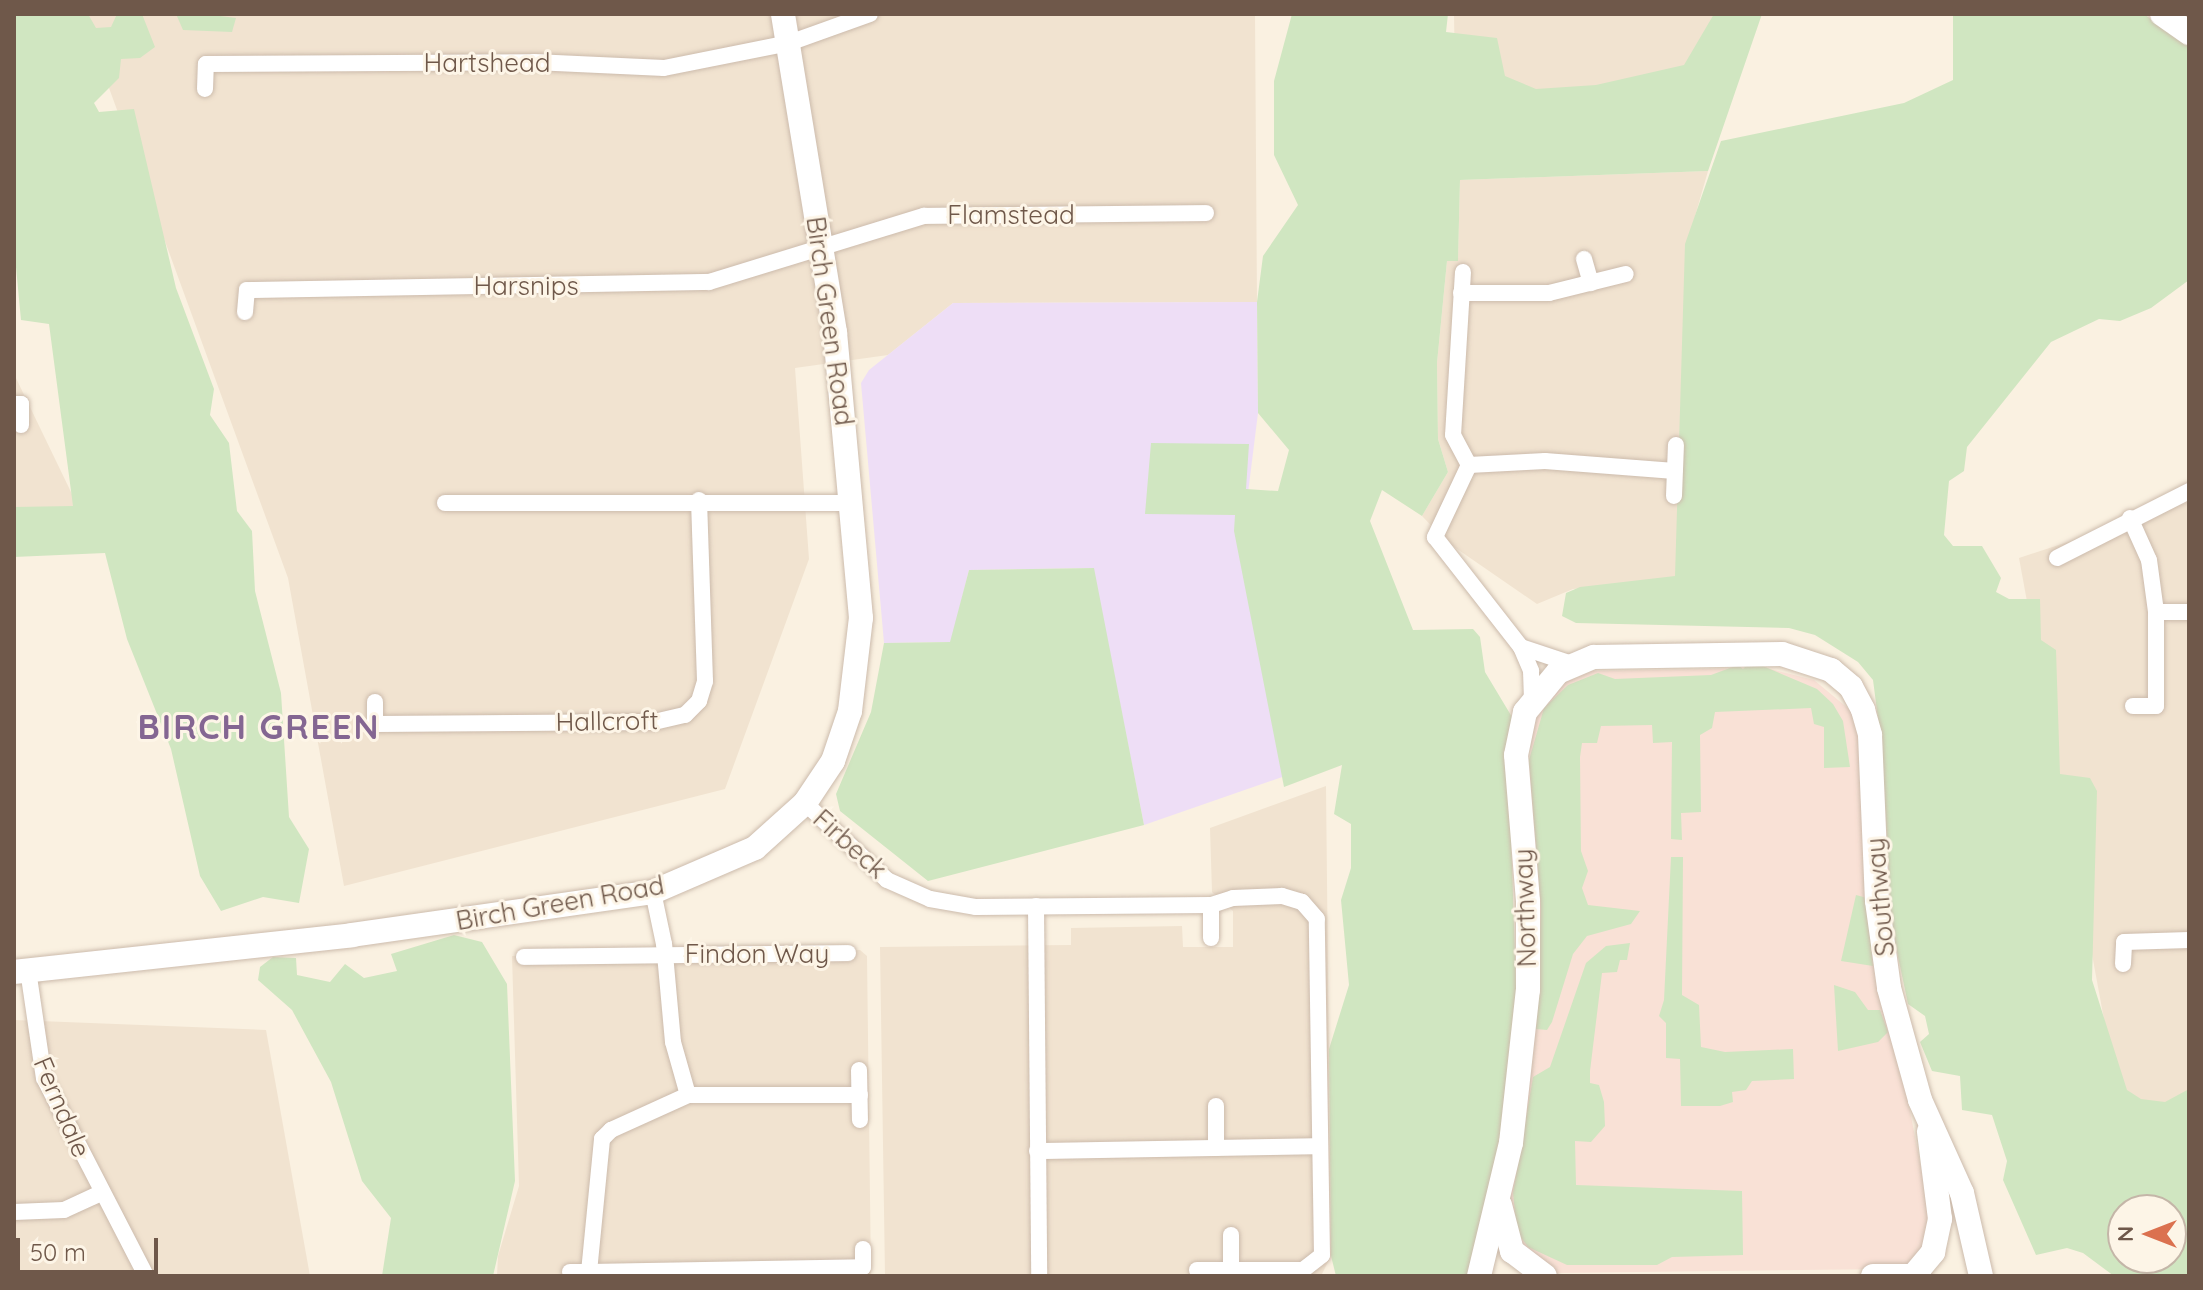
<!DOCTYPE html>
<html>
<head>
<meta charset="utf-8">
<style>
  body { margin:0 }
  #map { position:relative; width:2203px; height:1290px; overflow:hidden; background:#faf1e1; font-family:Quicksand,sans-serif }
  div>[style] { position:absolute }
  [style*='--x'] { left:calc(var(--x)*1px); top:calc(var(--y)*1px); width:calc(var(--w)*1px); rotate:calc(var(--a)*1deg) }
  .residential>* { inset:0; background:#f1e3d0 }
  .commercial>* { inset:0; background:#f9e1d6 }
  .education>* { inset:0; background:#eedef6 }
  .green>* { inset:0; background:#d0e6c1 }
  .roads { filter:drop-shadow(0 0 2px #ccbbac) drop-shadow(0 0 2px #ccbbac) }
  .street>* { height:16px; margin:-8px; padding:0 8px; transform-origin:8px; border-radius:8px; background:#fff }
  .secondary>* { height:24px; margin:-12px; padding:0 12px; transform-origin:12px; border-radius:12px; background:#fff }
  span { translate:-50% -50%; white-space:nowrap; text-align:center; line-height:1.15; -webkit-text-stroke:6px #fdf5e7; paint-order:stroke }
  .street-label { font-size:26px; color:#6f584a }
  .district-label { font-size:34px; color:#846692; font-weight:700; letter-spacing:2px }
  .frame { position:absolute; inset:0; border:16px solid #6f584a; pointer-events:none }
  .north { position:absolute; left:2107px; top:1194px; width:80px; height:80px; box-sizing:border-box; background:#fdf5e7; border:2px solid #c4b6a8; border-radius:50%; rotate:270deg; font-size:22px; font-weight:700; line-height:32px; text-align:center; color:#6f584a }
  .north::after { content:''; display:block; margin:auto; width:28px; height:36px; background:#db714f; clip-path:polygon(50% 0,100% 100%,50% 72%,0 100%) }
  .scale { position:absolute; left:16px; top:1238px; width:142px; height:36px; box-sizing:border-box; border:4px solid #6f584a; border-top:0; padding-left:10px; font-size:24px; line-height:28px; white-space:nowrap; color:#6f584a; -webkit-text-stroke:6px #fdf5e7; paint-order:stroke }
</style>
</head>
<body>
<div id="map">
  <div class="residential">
    <i style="clip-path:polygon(82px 14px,1255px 14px,1257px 302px,953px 303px,888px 355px,795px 368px,809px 559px,725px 789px,344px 886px,288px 578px)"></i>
    <i style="clip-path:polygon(1454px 14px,1745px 14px,1692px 72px,1572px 108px,1455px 79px)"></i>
    <i style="clip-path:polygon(1708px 171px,1687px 244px,1679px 580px,1573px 589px,1537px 604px,1447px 542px,1422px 516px,1448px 472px,1438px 439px,1437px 363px,1447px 261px,1458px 260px,1460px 180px)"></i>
    <i style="clip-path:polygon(14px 374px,85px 521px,14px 553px)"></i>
    <i style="clip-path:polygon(2189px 502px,2189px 1139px,2117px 1090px,2019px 558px)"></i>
    <i style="clip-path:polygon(1326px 786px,1331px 1256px,1322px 1274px,885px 1276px,880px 947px,1071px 945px,1071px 928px,1182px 926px,1183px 947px,1233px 947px,1233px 911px,1212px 892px,1210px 828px)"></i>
    <i style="clip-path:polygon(860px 950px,867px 956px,871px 1276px,497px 1276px,498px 1256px,519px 1186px,512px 956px)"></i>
    <i style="clip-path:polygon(14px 1020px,266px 1030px,310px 1276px,14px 1276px)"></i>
  </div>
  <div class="commercial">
    <i style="clip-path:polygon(1766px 668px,1814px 680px,1856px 715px,1904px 1080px,1930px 1214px,1927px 1245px,1908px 1265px,1894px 1269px,1556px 1273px,1526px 1256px,1508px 1218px,1532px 724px,1563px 683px,1592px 671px)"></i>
  </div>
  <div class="education">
    <i style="clip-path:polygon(1257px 302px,1258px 413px,1246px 509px,1291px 774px,1144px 825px,1093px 568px,969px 570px,951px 642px,884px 643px,861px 383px,869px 370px,953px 303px)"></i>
  </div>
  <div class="green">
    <i style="clip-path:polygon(14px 14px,88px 14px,96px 28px,111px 27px,117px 14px,142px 14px,155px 47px,140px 58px,121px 59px,119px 78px,94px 103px,99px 112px,134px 109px,176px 288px,214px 389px,210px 415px,229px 443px,237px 511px,252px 531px,255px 591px,281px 693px,289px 817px,309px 849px,299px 903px,263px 897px,221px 911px,200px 876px,171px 749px,127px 639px,105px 553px,14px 557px,14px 507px,73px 506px,49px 324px,21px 320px,14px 246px)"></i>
    <i style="clip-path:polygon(176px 14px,205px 14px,236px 18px,232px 32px,183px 30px)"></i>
    <i style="clip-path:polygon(1292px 14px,1448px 14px,1446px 32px,1497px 38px,1505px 76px,1536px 89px,1596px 85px,1684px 65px,1714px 14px,1762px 14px,1708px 171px,1460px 180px,1458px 261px,1447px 261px,1437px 363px,1438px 439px,1448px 472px,1422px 516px,1382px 490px,1370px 521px,1413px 630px,1473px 629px,1480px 637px,1485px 672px,1512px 717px,1508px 744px,1517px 1016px,1494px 1181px,1472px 1276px,1336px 1276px,1331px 1256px,1329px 1049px,1349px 985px,1341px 900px,1351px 868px,1351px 824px,1334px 814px,1342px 765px,1284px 787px,1234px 531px,1235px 515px,1145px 514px,1151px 443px,1249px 444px,1246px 489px,1278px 491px,1289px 450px,1258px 413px,1257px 302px,1263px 256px,1298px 205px,1274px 155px,1274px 81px)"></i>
    <i style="clip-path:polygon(evenodd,1953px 14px,2144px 14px,2189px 47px,2189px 280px,2151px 308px,2120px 321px,2099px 319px,2051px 342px,1967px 447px,1964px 471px,1949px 481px,1944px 535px,1953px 546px,1982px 546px,2001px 578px,1996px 592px,2009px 599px,2040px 599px,2041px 640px,2056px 650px,2060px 774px,2090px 778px,2097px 791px,2092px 980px,2127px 1090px,2141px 1099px,2165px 1102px,2189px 1089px,2189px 1276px,2114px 1276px,2083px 1253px,2067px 1248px,2036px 1255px,2003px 1180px,2007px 1161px,1992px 1115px,1962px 1110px,1960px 1076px,1932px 1071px,1920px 1042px,1929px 1034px,1925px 1016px,1908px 1004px,1892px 928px,1882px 749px,1873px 680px,1858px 662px,1815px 635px,1789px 628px,1576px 623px,1562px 616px,1566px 593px,1580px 587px,1675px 576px,1685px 244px,1721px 141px,1904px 103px,1953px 80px,1953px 14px,2123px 1210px,2171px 1210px,2171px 1258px,2123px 1258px,2123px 1210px)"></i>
    <i style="clip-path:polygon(1094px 568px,1144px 825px,928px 881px,840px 811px,836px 794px,871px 712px,884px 643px,950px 642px,969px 570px)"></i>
    <i style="clip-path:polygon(1751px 661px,1817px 689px,1833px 704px,1843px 721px,1850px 767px,1824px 768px,1824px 727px,1814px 724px,1811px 708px,1715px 712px,1712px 728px,1700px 735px,1701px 812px,1681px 813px,1682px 840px,1671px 839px,1672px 742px,1653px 743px,1652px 725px,1601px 726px,1597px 743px,1582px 743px,1580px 757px,1581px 851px,1588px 871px,1582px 888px,1588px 905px,1640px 911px,1631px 924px,1587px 936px,1573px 954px,1552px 1022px,1547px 1030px,1536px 1029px,1541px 908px,1529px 760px,1544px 708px,1568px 685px,1598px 673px,1615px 679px,1711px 675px,1738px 665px,1743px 669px)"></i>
    <i style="clip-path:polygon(1671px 857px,1683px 857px,1682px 995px,1699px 1005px,1701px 1047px,1725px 1052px,1793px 1049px,1794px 1079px,1752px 1081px,1746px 1090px,1732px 1092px,1733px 1102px,1720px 1106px,1681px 1106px,1680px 1059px,1666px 1058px,1666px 1023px,1659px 1016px,1664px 1000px)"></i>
    <i style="clip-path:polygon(1856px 895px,1867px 898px,1873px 966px,1841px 961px)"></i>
    <i style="clip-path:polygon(454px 935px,482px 942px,507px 984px,515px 1181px,493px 1276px,382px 1276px,391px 1218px,362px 1181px,331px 1082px,292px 1010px,258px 980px,260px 967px,273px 957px,296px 958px,297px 975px,330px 982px,345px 964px,364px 978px,397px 971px,391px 954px)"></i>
    <i style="clip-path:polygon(1630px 943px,1627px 960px,1620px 960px,1617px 972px,1602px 973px,1590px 1071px,1590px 1083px,1599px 1085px,1604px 1102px,1605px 1126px,1591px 1142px,1575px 1141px,1576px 1185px,1742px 1191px,1743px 1255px,1672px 1257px,1657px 1265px,1567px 1265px,1528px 1247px,1517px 1232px,1513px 1193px,1533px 1077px,1550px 1067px,1586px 963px,1606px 946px)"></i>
    <i style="clip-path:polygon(1834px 985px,1855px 992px,1868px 1010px,1880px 1010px,1888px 1032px,1878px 1042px,1838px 1051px)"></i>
  </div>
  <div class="roads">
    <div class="street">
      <i style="--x:205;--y:89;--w:25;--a:-88"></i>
      <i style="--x:206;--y:64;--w:328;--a:-0.3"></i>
      <i style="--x:534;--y:62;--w:130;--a:2.6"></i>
      <i style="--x:664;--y:68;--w:127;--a:-11.3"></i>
      <i style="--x:789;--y:43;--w:86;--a:-19.7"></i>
      <i style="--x:1584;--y:259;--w:25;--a:74"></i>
      <i style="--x:1463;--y:272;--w:163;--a:93.5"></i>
      <i style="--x:1453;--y:435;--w:34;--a:62"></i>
      <i style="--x:1469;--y:465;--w:80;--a:115.3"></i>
      <i style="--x:1435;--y:537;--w:140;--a:52"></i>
      <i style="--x:1521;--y:647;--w:26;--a:67"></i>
      <i style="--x:1531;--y:671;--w:28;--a:88"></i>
      <i style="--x:1461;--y:293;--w:88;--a:0"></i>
      <i style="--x:1549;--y:293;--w:79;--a:-13.9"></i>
      <i style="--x:245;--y:312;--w:22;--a:-85"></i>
      <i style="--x:247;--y:290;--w:462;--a:-1"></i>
      <i style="--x:709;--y:282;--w:225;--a:-17.1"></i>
      <i style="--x:924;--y:216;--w:282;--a:-0.6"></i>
      <i style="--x:14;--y:404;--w:7;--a:0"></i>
      <i style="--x:21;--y:404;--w:21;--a:90"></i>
      <i style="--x:1469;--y:465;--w:76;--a:-3"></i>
      <i style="--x:1545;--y:461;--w:130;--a:4.4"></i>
      <i style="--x:1674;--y:496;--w:51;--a:-87.8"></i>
      <i style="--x:445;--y:503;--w:409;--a:0"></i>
      <i style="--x:2130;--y:518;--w:46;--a:65.7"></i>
      <i style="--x:2149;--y:560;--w:52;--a:82.3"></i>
      <i style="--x:2156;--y:612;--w:94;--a:90"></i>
      <i style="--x:2156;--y:706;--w:23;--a:180"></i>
      <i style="--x:2057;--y:558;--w:148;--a:-26.9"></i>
      <i style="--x:2156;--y:612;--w:33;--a:0"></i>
      <i style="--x:1521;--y:647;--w:54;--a:18.4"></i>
      <i style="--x:375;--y:702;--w:22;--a:90"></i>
      <i style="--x:375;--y:724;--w:279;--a:-0.4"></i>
      <i style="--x:654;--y:722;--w:32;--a:-13"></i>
      <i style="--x:685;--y:715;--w:20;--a:-45"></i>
      <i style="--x:699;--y:701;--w:21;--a:-73"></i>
      <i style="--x:705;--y:681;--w:181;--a:-91.9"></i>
      <i style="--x:805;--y:803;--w:112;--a:43.2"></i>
      <i style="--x:887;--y:880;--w:47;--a:23.8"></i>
      <i style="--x:930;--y:899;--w:47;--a:9.9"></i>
      <i style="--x:976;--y:907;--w:235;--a:-0.5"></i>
      <i style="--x:1211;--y:905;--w:33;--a:90"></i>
      <i style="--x:1036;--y:906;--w:370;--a:89.5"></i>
      <i style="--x:524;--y:957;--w:324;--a:-0.7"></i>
      <i style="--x:2123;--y:964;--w:22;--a:-87"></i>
      <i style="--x:2124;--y:942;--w:65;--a:-1.8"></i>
      <i style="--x:28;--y:970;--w:109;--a:81.6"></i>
      <i style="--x:44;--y:1078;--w:223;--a:62.7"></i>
      <i style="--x:859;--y:1070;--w:50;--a:88.9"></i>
      <i style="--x:688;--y:1095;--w:172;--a:0"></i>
      <i style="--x:1216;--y:1106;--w:42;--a:90"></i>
      <i style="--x:1037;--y:1151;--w:283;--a:-1"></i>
      <i style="--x:14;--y:1212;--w:50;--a:-2.3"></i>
      <i style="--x:64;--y:1210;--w:41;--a:-24.7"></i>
      <i style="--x:1231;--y:1235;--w:35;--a:90"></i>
      <i style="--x:1197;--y:1270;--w:106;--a:0"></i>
      <i style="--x:1303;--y:1270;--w:24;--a:-38"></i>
      <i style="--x:1322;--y:1255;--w:336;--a:-90.9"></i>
      <i style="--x:1317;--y:919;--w:23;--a:-131"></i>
      <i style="--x:1302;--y:902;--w:21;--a:-163"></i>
      <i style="--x:1282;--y:896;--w:49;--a:177.7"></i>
      <i style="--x:1233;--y:898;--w:23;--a:162"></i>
      <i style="--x:570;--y:1272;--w:19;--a:0"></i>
      <i style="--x:589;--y:1272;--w:134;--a:-84.4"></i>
      <i style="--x:602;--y:1139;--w:13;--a:-45"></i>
      <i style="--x:611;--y:1130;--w:85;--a:-24.4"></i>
      <i style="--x:688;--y:1095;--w:55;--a:-105.8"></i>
      <i style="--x:673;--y:1042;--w:98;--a:-95.2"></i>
      <i style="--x:664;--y:944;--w:53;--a:-101.9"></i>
      <i style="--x:589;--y:1272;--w:274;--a:-1"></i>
      <i style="--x:863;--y:1267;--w:18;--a:-90"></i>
    </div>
    <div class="secondary">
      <i style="--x:2162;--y:14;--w:33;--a:35"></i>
      <i style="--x:14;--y:972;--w:340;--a:-6.2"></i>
      <i style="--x:352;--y:935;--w:304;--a:-8.1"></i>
      <i style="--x:653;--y:892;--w:111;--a:-23.3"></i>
      <i style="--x:755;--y:848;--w:67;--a:-42"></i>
      <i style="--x:805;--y:803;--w:50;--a:-56.3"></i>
      <i style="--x:833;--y:761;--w:53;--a:-71.2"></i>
      <i style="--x:850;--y:711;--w:94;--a:-83.3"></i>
      <i style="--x:861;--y:618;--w:287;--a:-95.2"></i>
      <i style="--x:835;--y:332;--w:322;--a:-99.3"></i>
      <i style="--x:1500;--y:1205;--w:48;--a:75.4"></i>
      <i style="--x:1512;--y:1251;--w:41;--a:37.1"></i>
      <i style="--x:1914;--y:1275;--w:30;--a:-50"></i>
      <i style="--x:1933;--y:1252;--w:34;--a:-78"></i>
      <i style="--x:1940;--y:1219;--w:88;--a:-97.2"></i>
      <i style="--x:1479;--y:1276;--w:137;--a:-76.5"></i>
      <i style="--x:1511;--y:1143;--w:154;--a:-83.7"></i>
      <i style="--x:1528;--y:990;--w:89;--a:-90"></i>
      <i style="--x:1528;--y:901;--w:146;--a:-94.7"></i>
      <i style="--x:1516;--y:755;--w:44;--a:-78.2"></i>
      <i style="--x:1525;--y:712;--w:52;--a:-50.5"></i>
      <i style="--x:1558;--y:672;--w:39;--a:-23"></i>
      <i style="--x:1594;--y:657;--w:188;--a:-0.9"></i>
      <i style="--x:1782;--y:654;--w:52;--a:18.1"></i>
      <i style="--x:1831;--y:670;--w:26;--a:40"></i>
      <i style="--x:1851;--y:687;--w:26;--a:62"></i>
      <i style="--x:1863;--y:710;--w:26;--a:74"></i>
      <i style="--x:1870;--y:735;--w:166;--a:87.6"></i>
      <i style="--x:1877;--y:901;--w:88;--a:82.1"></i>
      <i style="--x:1889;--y:988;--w:116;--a:74.5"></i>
      <i style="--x:1920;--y:1100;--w:102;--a:65.7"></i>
      <i style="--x:1962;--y:1193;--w:85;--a:77.1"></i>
      <i style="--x:1873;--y:1276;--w:46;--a:0"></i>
    </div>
  </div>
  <div class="street-label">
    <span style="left:487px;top:63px">Hartshead</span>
    <span style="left:1011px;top:215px">Flamstead</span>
    <span style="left:526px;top:286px">Harsnips</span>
    <span style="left:830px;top:321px;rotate:82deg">Birch Green Road</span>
    <span style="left:607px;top:721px;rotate:-1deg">Hallcroft</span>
    <span style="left:850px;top:844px;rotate:42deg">Firbeck</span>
    <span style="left:1880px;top:897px;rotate:-95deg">Southway</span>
    <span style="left:560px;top:903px;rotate:-10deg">Birch Green Road</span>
    <span style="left:1525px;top:908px;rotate:-92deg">Northway</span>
    <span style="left:757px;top:954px">Findon Way</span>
    <span style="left:62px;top:1107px;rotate:67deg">Ferndale</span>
  </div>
  <div class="district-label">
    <span style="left:259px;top:727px">BIRCH GREEN</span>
  </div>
  <div class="frame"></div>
  <div class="north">N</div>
  <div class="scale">50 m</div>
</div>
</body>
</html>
